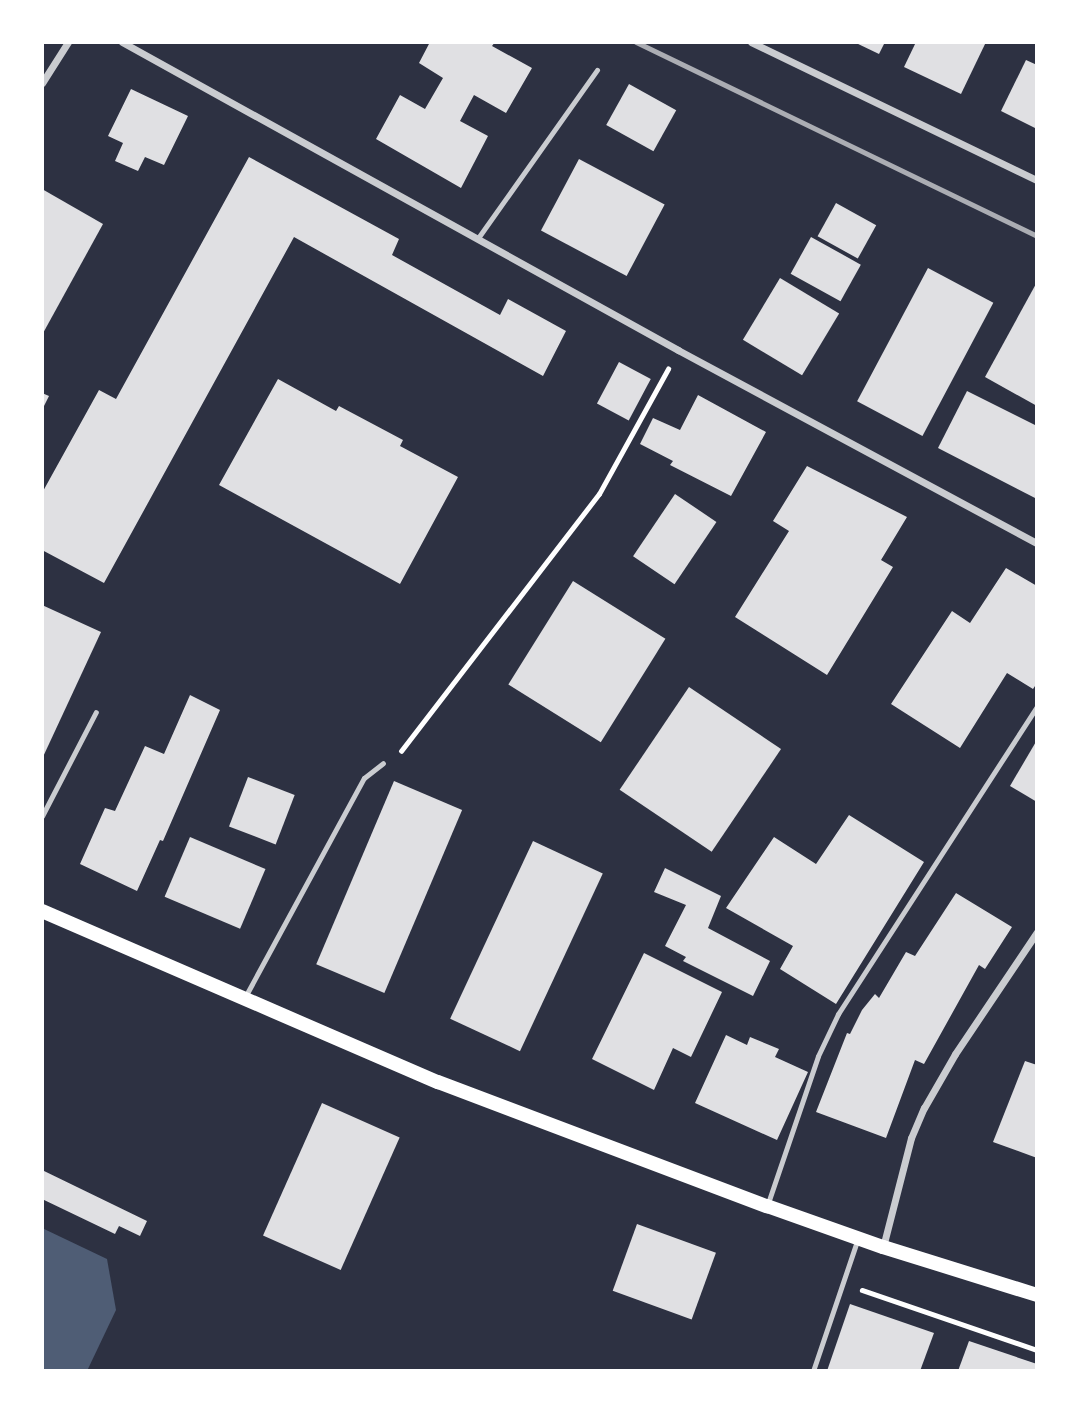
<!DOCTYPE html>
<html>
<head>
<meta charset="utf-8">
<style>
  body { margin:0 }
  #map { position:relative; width:1079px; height:1413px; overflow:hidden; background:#2d3142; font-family:"Public Sans",sans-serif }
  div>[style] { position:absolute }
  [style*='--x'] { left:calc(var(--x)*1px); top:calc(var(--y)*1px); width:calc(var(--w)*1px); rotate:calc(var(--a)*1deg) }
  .water>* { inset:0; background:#4f5d75 }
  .building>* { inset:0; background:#e0e0e3; transform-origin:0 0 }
  .path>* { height:4.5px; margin:-2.25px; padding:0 2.25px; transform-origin:2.25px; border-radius:2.25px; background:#fff }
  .service>* { height:5px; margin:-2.5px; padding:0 2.5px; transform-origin:2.5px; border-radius:2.5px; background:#caccd0 }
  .minor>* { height:7px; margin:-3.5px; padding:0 3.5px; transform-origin:3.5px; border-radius:3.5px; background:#caccd0 }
  .secondary>* { height:14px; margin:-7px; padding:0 7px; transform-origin:7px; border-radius:7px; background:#fff }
  .rail>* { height:5px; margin:-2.5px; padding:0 2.5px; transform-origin:2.5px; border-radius:2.5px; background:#abadb3 }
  span { translate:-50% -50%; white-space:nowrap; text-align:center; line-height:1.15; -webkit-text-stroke:5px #fff; paint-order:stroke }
  .frame { position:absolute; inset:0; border:44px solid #fff; pointer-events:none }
</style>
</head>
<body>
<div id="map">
  <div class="water">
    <i style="clip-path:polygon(42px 1228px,107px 1259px,116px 1310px,87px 1371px,42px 1371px)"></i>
  </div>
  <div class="building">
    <i style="clip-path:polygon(430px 42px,495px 42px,492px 46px,532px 68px,506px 113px,474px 95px,460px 121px,488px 136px,461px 188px,376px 139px,400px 95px,425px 109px,443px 78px,419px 63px)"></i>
    <i style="clip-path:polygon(854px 42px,885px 42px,879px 54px)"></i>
    <i style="clip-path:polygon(916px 42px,986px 42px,961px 94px,904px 67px)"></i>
    <i style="clip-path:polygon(1026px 60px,1037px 65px,1037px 129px,1001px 111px)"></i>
    <i style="left:629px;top:84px;width:54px;height:47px;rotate:29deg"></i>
    <i style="clip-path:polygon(131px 89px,188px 116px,164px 165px,145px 157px,138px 171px,115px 161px,123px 143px,108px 136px)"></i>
    <i style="clip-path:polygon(249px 157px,399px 239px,392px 255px,500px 315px,508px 299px,566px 331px,543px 376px,294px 237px,104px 583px,42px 550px,42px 493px,99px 390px,116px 399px)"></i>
    <i style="left:579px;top:159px;width:97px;height:81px;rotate:28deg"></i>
    <i style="clip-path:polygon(42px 189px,103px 224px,42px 335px)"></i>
    <i style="left:836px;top:203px;width:46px;height:38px;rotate:29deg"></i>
    <i style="left:811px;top:237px;width:57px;height:42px;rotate:29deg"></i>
    <i style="left:928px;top:268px;width:74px;height:151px;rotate:28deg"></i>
    <i style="left:780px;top:278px;width:69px;height:72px;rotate:31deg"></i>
    <i style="clip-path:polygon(1037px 282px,1037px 406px,985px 377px)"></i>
    <i style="left:619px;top:362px;width:36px;height:47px;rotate:28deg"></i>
    <i style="clip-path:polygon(278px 379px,336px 411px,339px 406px,403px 440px,400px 446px,458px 477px,400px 584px,219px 485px)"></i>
    <i style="clip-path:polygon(967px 391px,1037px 426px,1037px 499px,938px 448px)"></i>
    <i style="clip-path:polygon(42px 393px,49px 396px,42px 410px)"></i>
    <i style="clip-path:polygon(698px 395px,766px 432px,731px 496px,670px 465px,673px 461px,640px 444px,653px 418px,680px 430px)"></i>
    <i style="clip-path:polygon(807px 466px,907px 517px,881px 560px,893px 567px,827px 675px,735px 617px,789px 531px,773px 521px)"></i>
    <i style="left:675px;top:494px;width:50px;height:75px;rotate:34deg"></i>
    <i style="clip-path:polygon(1006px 568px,1037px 586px,1037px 683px,1033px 689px,1007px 673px,960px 748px,891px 704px,952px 611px,970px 623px)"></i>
    <i style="left:573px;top:581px;width:109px;height:122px;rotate:32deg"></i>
    <i style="clip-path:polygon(42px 605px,101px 632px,42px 759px)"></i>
    <i style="left:689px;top:687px;width:111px;height:124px;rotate:34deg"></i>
    <i style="clip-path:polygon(190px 695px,220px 710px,163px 841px,160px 840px,137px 891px,80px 864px,105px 808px,115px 811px,145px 746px,164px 754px)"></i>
    <i style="clip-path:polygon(1037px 740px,1037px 802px,1010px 786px)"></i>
    <i style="left:248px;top:777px;width:50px;height:53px;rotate:21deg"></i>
    <i style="left:394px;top:781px;width:74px;height:199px;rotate:23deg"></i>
    <i style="clip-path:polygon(849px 815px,924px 862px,836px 1004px,780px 969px,793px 946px,726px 908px,774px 837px,816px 864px)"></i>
    <i style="left:190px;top:837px;width:82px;height:65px;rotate:23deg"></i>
    <i style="left:533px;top:841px;width:77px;height:196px;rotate:25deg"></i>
    <i style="clip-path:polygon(665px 868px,721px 896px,708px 928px,770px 961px,753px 996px,683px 961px,686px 957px,665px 946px,686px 905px,654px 892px)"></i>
    <i style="clip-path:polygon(956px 893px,1012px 927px,985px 969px,979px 965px,924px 1064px,915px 1060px,886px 1138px,816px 1112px,847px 1033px,850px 1034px,862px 1010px,875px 994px,879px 998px,906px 952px,915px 956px)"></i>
    <i style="clip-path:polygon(644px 953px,722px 992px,691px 1057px,673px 1048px,654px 1090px,592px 1059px)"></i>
    <i style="clip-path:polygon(726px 1035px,747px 1045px,750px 1037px,779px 1049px,775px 1057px,808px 1072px,777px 1140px,695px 1103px)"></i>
    <i style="clip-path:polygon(1025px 1061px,1037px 1065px,1037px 1158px,993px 1142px)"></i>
    <i style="left:322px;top:1103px;width:85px;height:145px;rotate:24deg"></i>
    <i style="clip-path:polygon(42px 1170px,147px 1221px,140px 1236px,119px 1226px,115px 1234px,42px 1199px)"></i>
    <i style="left:637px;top:1224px;width:84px;height:71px;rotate:20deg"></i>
    <i style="clip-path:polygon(850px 1304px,934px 1333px,920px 1371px,827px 1371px)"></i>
    <i style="clip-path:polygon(969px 1341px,1037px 1364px,1037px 1371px,958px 1371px)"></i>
  </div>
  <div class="path">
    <i style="--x:401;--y:751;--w:324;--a:-52.4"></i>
    <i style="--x:599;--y:494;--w:143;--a:-61.1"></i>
    <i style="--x:862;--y:1290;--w:185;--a:18.9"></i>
  </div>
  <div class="service">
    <i style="--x:478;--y:238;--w:206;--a:-54.7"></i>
    <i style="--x:42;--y:816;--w:117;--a:-62.6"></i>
    <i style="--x:245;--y:997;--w:249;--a:-61.5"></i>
    <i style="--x:364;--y:778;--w:24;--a:-38"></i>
    <i style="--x:767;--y:1206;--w:158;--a:-71.2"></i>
    <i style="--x:818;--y:1056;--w:47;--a:-64.5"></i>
    <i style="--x:838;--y:1014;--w:367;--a:-57.1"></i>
    <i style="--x:813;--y:1371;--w:140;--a:-71.3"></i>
  </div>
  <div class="minor">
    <i style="--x:122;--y:42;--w:636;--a:28.98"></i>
    <i style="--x:678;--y:350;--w:408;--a:28.3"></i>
    <i style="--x:751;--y:42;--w:318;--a:25.8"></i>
    <i style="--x:42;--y:83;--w:49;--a:-57.6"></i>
    <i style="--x:883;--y:1247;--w:113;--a:-75.6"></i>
    <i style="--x:911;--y:1138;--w:33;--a:-67"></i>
    <i style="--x:924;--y:1108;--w:62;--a:-60.1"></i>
    <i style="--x:955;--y:1054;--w:147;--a:-56.1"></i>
  </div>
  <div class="secondary">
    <i style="--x:42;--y:911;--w:431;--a:23.4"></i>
    <i style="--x:438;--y:1082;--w:352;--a:20.7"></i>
    <i style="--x:767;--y:1206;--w:123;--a:19.5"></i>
    <i style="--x:883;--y:1247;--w:161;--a:17.3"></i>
  </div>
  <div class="rail">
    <i style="--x:636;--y:42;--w:445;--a:25.8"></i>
  </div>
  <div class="frame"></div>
</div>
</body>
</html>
